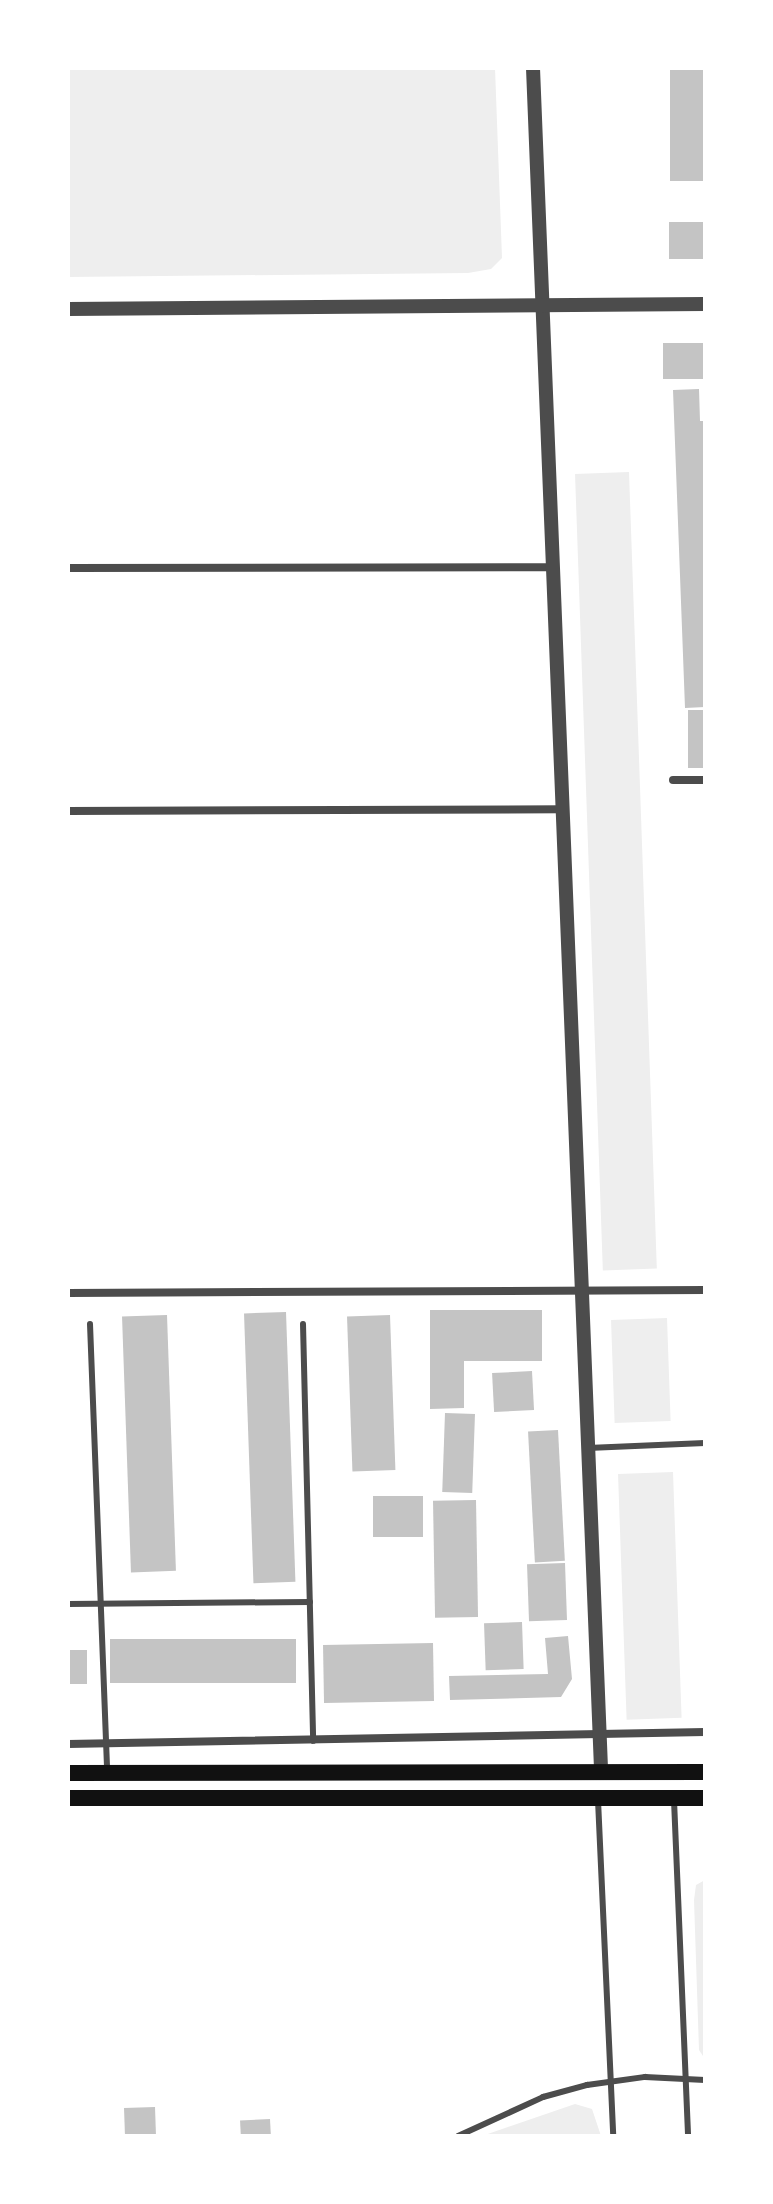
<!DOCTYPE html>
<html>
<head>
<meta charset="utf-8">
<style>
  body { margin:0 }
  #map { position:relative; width:773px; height:2204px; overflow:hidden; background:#fff; font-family:"Alegreya Sans",sans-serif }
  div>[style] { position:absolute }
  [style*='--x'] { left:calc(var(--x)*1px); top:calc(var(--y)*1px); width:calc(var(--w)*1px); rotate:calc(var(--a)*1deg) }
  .green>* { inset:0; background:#eee; transform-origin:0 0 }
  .building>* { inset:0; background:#c4c4c4; transform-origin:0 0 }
  .service>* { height:6px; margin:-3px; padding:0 3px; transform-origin:3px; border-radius:3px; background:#4c4c4c }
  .minor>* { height:8px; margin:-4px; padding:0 4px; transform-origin:4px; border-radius:4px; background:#4c4c4c }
  .tertiary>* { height:14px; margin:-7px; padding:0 7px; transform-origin:7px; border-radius:7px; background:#4c4c4c }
  .secondary>* { height:16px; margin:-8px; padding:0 8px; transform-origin:8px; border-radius:8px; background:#111 }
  span { translate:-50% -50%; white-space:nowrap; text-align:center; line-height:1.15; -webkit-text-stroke:6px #fff; paint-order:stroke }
  .frame { position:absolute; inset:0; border:70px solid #fff; pointer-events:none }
</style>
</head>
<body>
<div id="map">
  <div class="green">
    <i style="clip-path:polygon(68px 68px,495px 68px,502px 258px,491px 269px,468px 273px,68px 277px)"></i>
    <i style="left:629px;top:472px;width:797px;height:54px;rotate:88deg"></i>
    <i style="left:667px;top:1318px;width:103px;height:56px;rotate:88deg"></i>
    <i style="left:673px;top:1472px;width:246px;height:55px;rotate:88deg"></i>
    <i style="clip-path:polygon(705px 1880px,705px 2059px,699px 2050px,694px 1900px,696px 1885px)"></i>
    <i style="clip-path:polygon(575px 2104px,592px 2109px,601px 2136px,482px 2136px)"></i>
  </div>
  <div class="building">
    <i style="left:670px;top:68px;width:35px;height:113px"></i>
    <i style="left:669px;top:222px;width:36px;height:37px"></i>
    <i style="left:705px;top:343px;width:36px;height:42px;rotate:90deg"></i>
    <i style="clip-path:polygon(699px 389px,700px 421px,705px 421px,705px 707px,685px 708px,673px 390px)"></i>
    <i style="left:705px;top:710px;width:58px;height:17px;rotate:90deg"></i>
    <i style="clip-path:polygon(430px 1310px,542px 1310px,542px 1361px,464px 1361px,464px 1408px,430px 1409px)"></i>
    <i style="left:286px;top:1312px;width:270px;height:42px;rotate:88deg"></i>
    <i style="left:167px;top:1315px;width:256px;height:45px;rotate:88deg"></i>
    <i style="left:390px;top:1315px;width:155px;height:43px;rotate:88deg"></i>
    <i style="left:532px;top:1371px;width:39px;height:40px;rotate:87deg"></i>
    <i style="left:445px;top:1413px;width:30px;height:79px;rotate:2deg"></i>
    <i style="left:558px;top:1430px;width:131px;height:30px;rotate:87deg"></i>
    <i style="left:423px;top:1496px;width:41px;height:50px;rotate:90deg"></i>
    <i style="left:476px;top:1500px;width:117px;height:43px;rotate:89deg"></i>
    <i style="left:565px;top:1563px;width:57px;height:38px;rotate:88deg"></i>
    <i style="left:522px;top:1622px;width:47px;height:38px;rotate:88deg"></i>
    <i style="clip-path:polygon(568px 1636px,572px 1679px,561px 1697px,450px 1700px,449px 1676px,548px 1674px,545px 1638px)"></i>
    <i style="left:296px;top:1639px;width:44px;height:186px;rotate:90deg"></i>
    <i style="left:433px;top:1643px;width:58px;height:110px;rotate:89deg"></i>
    <i style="left:87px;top:1650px;width:34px;height:19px;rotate:90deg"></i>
    <i style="left:155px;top:2107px;width:29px;height:31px;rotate:88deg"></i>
    <i style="left:270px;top:2119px;width:17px;height:30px;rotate:87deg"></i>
  </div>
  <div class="service">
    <i style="--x:90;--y:1324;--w:449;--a:87.8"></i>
    <i style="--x:303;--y:1324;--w:417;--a:88.6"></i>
    <i style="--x:588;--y:1448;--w:117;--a:-2.4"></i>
    <i style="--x:68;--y:1604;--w:242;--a:-0.5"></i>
    <i style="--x:598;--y:1800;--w:336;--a:87.4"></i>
    <i style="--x:674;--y:1800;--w:336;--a:87.6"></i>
    <i style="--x:458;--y:2136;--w:94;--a:-24.6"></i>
    <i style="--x:543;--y:2097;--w:46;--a:-15.3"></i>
    <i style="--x:587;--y:2085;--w:59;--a:-7.9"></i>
    <i style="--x:645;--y:2077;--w:60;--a:2.9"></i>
  </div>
  <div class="minor">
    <i style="--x:68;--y:568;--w:485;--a:-0.1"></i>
    <i style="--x:673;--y:780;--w:32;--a:0"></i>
    <i style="--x:68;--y:811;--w:494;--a:-0.2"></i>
    <i style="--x:68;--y:1293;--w:637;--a:-0.27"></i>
    <i style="--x:68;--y:1744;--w:637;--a:-1.08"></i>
  </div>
  <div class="tertiary">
    <i style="--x:533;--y:68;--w:1705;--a:87.71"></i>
    <i style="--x:68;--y:309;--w:637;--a:-0.45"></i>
  </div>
  <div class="secondary">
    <i style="--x:68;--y:1773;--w:637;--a:-0.09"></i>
    <i style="--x:68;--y:1798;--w:637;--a:0"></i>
  </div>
  <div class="frame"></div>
</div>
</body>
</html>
